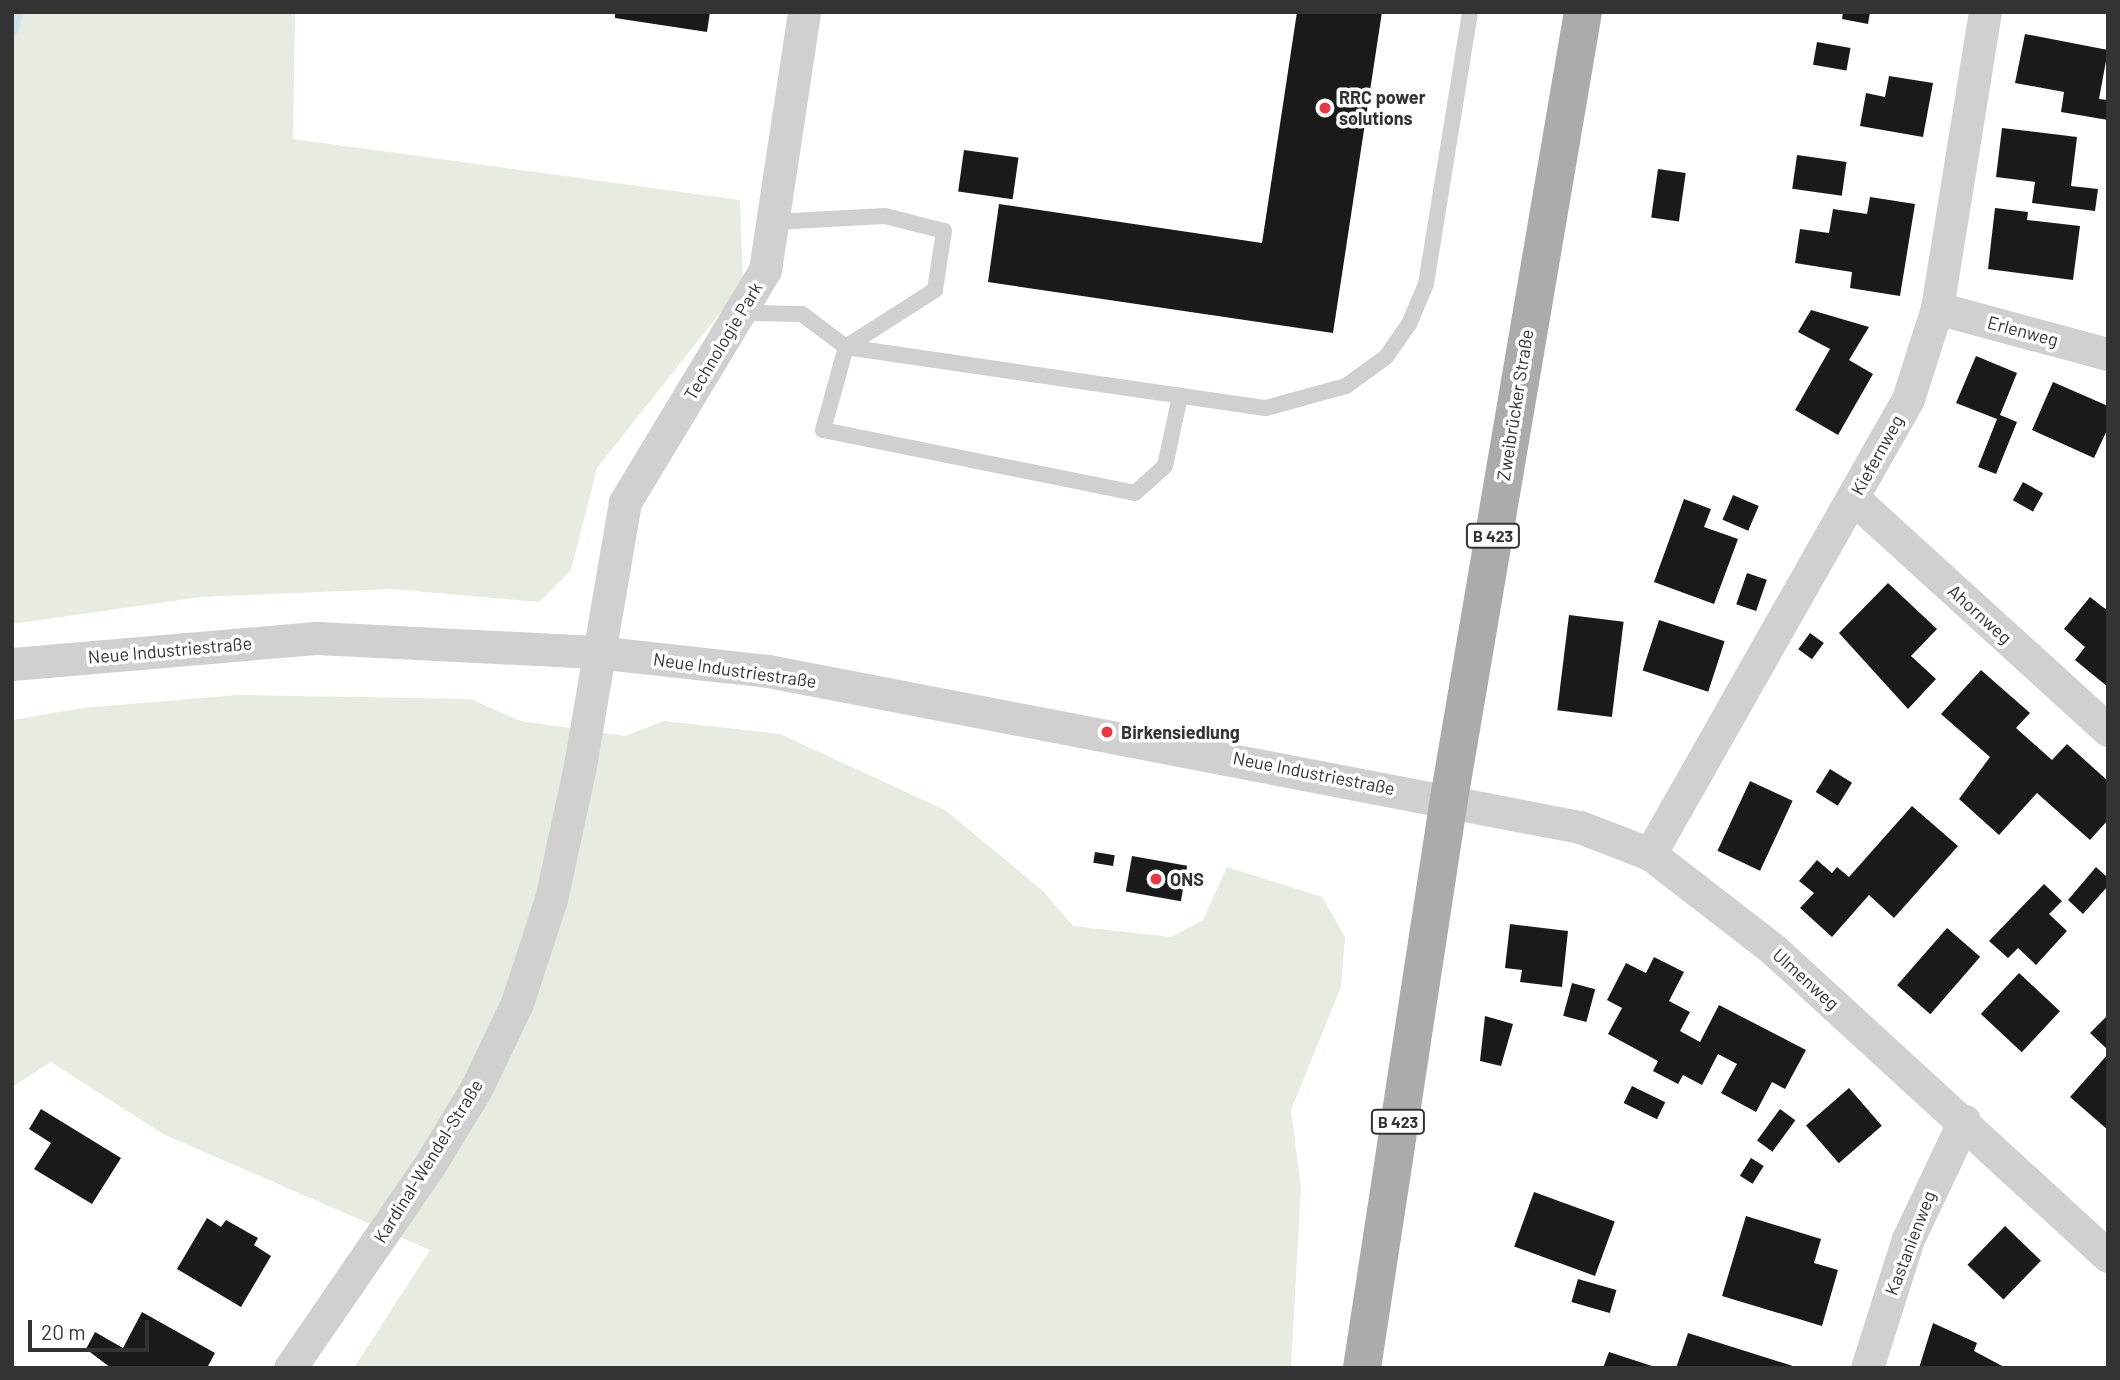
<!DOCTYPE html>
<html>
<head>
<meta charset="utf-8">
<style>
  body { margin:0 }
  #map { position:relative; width:2120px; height:1380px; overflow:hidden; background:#fff; font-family:Barlow,sans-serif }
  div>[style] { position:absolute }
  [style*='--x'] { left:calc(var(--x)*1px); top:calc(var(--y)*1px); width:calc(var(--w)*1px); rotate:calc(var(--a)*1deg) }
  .green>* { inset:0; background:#e6ecdf }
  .stream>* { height:12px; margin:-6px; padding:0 6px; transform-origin:6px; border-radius:6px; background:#cfe2ee }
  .building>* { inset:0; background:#1a1a1a; transform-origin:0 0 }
  .service>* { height:16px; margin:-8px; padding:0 8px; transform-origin:8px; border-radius:8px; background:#d0d0d0 }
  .minor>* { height:33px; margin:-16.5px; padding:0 16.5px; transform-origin:16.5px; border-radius:16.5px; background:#d0d0d0 }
  .primary>* { height:38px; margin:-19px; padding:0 19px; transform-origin:19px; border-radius:19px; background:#ababab }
  .dots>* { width:19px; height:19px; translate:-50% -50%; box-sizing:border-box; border:4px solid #fff; border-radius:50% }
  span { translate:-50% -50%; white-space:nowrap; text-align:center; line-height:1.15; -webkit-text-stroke:7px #fff; paint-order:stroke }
  .shield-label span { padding:2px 5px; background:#fff; border:2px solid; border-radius:5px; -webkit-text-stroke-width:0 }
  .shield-label { font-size:16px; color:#333; font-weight:700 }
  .poi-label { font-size:18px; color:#333; font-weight:700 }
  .left { translate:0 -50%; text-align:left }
  .street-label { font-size:18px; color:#333 }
  .frame { position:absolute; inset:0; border:14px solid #333; pointer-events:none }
  .scale { position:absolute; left:28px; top:1320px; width:121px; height:32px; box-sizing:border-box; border:4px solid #333; border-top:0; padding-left:9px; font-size:21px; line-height:24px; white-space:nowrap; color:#333; -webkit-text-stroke:5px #fff; paint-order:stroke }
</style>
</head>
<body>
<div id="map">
  <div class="green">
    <i style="clip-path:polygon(12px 12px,295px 12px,293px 139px,740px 200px,743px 284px,597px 468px,571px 570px,539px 602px,392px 589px,201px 597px,12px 624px)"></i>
    <i style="clip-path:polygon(238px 695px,470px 699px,521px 721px,625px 736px,664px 721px,780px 734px,945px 810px,1043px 891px,1073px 926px,1171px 937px,1203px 920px,1227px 867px,1322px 897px,1345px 937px,1341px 987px,1291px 1110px,1301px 1188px,1291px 1368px,354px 1368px,430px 1250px,163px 1134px,51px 1062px,12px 1087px,12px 720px,82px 708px)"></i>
  </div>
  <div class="stream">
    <i style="--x:12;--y:30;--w:19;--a:-72"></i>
  </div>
  <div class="building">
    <i style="clip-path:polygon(615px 12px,710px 12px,707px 32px,615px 18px)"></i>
    <i style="clip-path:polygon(1297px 12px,1382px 12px,1333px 333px,988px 282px,999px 204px,1262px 243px)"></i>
    <i style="clip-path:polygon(1843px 12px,1870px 12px,1868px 24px,1842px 19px)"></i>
    <i style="clip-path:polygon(2025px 34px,2108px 50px,2099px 99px,2108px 100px,2108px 120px,2061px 112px,2064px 92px,2015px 83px)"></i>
    <i style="left:1817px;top:42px;width:34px;height:23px;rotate:10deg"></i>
    <i style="clip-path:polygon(1889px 76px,1933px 83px,1923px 137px,1860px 126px,1866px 93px,1885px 97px)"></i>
    <i style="clip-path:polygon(2002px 128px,2077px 137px,2071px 186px,2098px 189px,2095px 211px,2032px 203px,2035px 182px,1996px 177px)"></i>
    <i style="left:964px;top:150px;width:55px;height:42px;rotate:8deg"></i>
    <i style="left:1797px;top:155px;width:50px;height:34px;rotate:8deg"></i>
    <i style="left:1658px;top:169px;width:28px;height:49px;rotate:8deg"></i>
    <i style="clip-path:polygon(1870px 197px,1915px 204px,1900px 296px,1850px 288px,1852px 272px,1795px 263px,1800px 229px,1829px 233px,1833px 209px,1867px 214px)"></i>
    <i style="clip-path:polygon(1995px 208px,2028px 212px,2027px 220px,2080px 226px,2073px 280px,1988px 269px)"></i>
    <i style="clip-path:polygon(1811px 310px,1869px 327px,1849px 360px,1873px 374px,1838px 435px,1795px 410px,1830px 349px,1798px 332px)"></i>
    <i style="clip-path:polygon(1976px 356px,2017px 373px,2000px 415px,2017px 422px,1996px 474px,1978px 467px,1997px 419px,1956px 403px)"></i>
    <i style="clip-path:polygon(2053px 382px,2108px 406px,2108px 428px,2094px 458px,2032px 430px)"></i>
    <i style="left:2023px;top:482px;width:23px;height:21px;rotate:29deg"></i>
    <i style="left:1733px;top:495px;width:28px;height:27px;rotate:23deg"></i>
    <i style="clip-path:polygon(1684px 499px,1711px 509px,1704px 527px,1738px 539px,1714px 604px,1654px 582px)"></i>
    <i style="left:1747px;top:573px;width:21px;height:33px;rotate:19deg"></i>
    <i style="clip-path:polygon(1888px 583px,1937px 629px,1911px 656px,1936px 679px,1908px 709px,1839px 633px)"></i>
    <i style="clip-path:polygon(2090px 597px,2108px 611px,2108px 687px,2075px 660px,2085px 647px,2064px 629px)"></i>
    <i style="left:1569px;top:615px;width:55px;height:96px;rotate:7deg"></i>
    <i style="left:1659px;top:620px;width:69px;height:53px;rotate:18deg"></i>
    <i style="left:1810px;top:633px;width:17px;height:20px;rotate:36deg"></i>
    <i style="clip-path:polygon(1981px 670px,2030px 713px,2016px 728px,2052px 760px,2067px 744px,2108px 781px,2108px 820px,2090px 840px,2037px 793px,1999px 835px,1959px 799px,1990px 757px,1941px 714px)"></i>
    <i style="left:1830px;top:769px;width:26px;height:27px;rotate:32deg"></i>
    <i style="left:1750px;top:781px;width:47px;height:77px;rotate:25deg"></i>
    <i style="clip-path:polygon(1912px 806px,1958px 846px,1894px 918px,1869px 895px,1832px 937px,1800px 908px,1814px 893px,1799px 881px,1817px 860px,1832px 873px,1837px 867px,1849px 877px)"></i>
    <i style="left:1095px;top:852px;width:20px;height:11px;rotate:9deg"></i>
    <i style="left:1132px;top:856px;width:56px;height:36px;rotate:10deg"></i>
    <i style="clip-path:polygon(2096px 867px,2108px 878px,2108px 886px,2083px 914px,2068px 900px)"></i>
    <i style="clip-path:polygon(2044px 884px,2062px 901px,2049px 914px,2067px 931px,2036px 965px,2018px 948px,2008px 958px,1989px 941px)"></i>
    <i style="clip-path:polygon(1510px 924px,1568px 931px,1562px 987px,1520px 982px,1522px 970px,1505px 968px)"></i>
    <i style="left:1947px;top:928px;width:44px;height:76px;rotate:41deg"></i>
    <i style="clip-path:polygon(1654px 957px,1684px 972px,1669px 1001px,1690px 1012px,1680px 1031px,1700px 1042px,1719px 1005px,1806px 1050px,1785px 1089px,1772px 1082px,1756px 1112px,1721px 1093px,1737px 1064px,1718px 1054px,1702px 1085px,1683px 1075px,1678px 1084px,1653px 1071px,1658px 1061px,1608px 1034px,1622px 1008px,1607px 1000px,1626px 963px,1646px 973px)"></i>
    <i style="left:2019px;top:973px;width:56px;height:56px;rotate:43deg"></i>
    <i style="left:1572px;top:983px;width:24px;height:34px;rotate:15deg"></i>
    <i style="clip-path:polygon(2108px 1015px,2108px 1047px,2106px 1048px,2090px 1033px)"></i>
    <i style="clip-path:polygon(1485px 1016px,1513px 1024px,1501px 1066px,1480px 1061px)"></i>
    <i style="clip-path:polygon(2108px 1054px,2108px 1130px,2070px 1097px)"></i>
    <i style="left:1632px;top:1086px;width:37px;height:19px;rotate:26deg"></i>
    <i style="left:1849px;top:1088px;width:50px;height:57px;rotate:49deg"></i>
    <i style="clip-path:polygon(41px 1109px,121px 1158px,92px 1204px,34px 1169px,51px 1143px,29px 1129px)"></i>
    <i style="left:1780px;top:1109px;width:19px;height:39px;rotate:36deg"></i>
    <i style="left:1751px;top:1158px;width:15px;height:21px;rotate:32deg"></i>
    <i style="left:1534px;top:1192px;width:86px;height:58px;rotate:20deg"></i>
    <i style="clip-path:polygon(1746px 1216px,1821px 1239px,1814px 1263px,1838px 1270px,1822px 1326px,1722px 1296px)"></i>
    <i style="clip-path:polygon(207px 1218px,221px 1227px,226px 1220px,258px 1238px,254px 1245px,271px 1256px,241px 1307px,177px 1269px)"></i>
    <i style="left:2005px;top:1226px;width:50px;height:54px;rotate:44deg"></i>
    <i style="left:1578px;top:1279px;width:40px;height:24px;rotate:16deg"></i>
    <i style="clip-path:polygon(142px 1312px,215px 1353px,207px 1368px,111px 1368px,86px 1349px,95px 1332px,123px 1348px)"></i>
    <i style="clip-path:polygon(1933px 1323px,1977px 1343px,1974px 1351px,2006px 1368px,1919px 1368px)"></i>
    <i style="clip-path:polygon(1688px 1333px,1796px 1367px,1796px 1368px,1676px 1368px)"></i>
    <i style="clip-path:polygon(1609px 1352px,1655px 1367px,1655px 1368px,1603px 1368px)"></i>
  </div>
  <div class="service">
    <i style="--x:773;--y:222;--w:112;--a:-3.1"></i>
    <i style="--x:885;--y:216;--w:61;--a:14.3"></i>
    <i style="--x:944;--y:231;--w:60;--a:98.7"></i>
    <i style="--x:935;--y:290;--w:106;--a:147.4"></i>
    <i style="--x:744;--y:313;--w:58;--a:1"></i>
    <i style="--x:802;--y:314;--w:55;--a:36.9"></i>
    <i style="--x:846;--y:347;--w:86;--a:105.5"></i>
    <i style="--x:823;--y:430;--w:318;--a:11.4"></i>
    <i style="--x:1135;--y:493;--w:40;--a:-42"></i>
    <i style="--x:1165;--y:466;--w:72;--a:-77.9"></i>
    <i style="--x:846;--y:347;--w:424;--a:8.3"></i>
    <i style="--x:1266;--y:408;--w:83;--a:-15.4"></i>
    <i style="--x:1346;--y:386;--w:49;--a:-35.9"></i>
    <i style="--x:1386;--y:357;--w:40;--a:-55.1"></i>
    <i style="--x:1409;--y:324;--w:43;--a:-67"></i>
    <i style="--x:1426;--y:284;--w:276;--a:-80.8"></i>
  </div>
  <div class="minor">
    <i style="--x:1937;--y:308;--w:177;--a:15.1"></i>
    <i style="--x:1853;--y:498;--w:345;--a:42.3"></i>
    <i style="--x:12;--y:664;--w:307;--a:-4.9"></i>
    <i style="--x:318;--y:638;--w:278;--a:2.9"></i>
    <i style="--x:596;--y:652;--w:173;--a:6.3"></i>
    <i style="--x:768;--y:671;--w:827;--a:10.88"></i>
    <i style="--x:1580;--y:827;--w:75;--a:21.1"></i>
    <i style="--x:1650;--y:854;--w:157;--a:37.7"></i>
    <i style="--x:1774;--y:950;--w:453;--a:42.5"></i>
    <i style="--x:1650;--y:854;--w:523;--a:-60.45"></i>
    <i style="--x:1908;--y:399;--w:96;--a:-72.3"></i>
    <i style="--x:1937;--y:308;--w:300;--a:-80.8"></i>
    <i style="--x:290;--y:1368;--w:245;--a:-55.5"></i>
    <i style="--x:429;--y:1166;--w:90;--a:-58.6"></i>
    <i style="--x:476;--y:1089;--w:95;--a:-64.5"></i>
    <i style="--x:517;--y:1003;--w:109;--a:-71.9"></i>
    <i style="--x:551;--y:899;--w:131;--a:-77.7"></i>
    <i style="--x:579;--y:771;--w:273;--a:-80.3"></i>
    <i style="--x:625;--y:502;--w:271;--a:-58.9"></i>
    <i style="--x:765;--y:270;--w:261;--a:-81.4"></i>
    <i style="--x:1867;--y:1368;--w:135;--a:-72.4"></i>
    <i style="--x:1908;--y:1239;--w:131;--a:-64.6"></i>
  </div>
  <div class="primary">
    <i style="--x:1362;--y:1368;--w:576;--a:-81.31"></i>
    <i style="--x:1449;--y:799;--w:798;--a:-80.34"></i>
  </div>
  <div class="dots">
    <i style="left:1325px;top:108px;background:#e63946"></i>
    <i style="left:1107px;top:732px;background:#e63946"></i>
    <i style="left:1156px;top:879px;background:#e63946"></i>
  </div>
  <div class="shield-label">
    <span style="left:1493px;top:536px">B 423</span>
    <span style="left:1398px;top:1122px">B 423</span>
  </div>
  <div class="poi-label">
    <span class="left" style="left:1339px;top:108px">RRC power<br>solutions</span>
    <span class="left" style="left:1121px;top:732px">Birkensiedlung</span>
    <span class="left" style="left:1170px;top:879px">ONS</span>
  </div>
  <div class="street-label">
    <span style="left:2023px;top:331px;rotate:15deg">Erlenweg</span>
    <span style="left:723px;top:341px;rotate:-59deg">Technologie Park</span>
    <span style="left:1515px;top:405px;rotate:-81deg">Zweibrücker Straße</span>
    <span style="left:1877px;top:455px;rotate:-61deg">Kiefernweg</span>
    <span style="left:1980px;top:614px;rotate:42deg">Ahornweg</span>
    <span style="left:170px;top:650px;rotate:-5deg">Neue Industriestraße</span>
    <span style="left:735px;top:670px;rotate:8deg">Neue Industriestraße</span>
    <span style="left:1314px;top:773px;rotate:11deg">Neue Industriestraße</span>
    <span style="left:1806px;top:979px;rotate:42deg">Ulmenweg</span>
    <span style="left:428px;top:1161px;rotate:-58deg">Kardinal-Wendel-Straße</span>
    <span style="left:1910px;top:1243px;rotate:-69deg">Kastanienweg</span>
  </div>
  <div class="frame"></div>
  <div class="scale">20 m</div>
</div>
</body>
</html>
